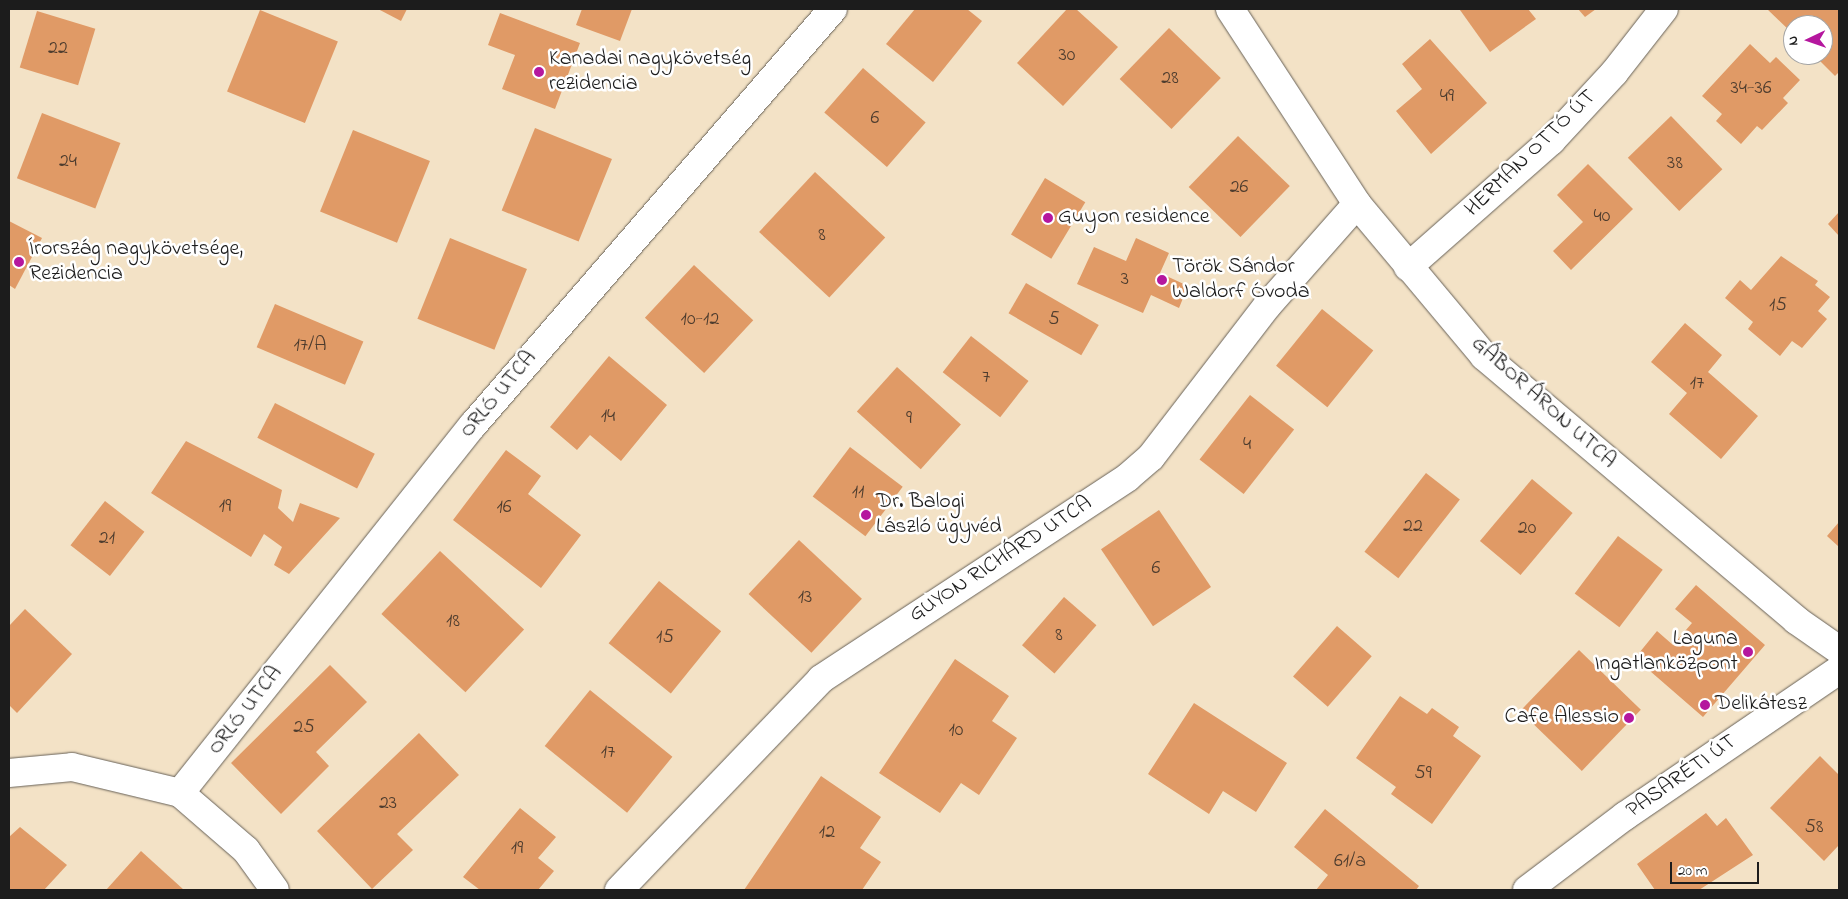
<!DOCTYPE html>
<html>
<head>
<meta charset="utf-8">
<style>
  body { margin:0 }
  #map { position:relative; width:1848px; height:899px; overflow:hidden; background:#f3e2c6; font-family:"Indie Flower",sans-serif }
  div>[style] { position:absolute }
  [style*='--x'] { left:calc(var(--x)*1px); top:calc(var(--y)*1px); width:calc(var(--w)*1px); rotate:calc(var(--a)*1deg) }
  .building>* { inset:0; background:#e09a66; transform-origin:0 0 }
  .roads { filter:drop-shadow(0 0 1px #676158) drop-shadow(0 0 1px #676158) }
  .street>* { height:28px; margin:-14px; padding:0 14px; transform-origin:14px; border-radius:14px; background:#fff }
  .secondary>* { height:28px; margin:-14px; padding:0 14px; transform-origin:14px; border-radius:14px; background:#fff }
  .dots>* { width:14px; height:14px; translate:-50% -50%; box-sizing:border-box; border:2px solid #fff; border-radius:50% }
  span { translate:-50% -50%; white-space:nowrap; text-align:center; line-height:1.15; -webkit-text-stroke:5px #fff; paint-order:stroke }
  .number-label { font-size:20px; color:#4d3c2e }
  .number-label span { -webkit-text-stroke-width:0 }
  .poi-label { font-size:22px; color:#1c1c1c }
  .left { translate:0 -50%; text-align:left }
  .right { translate:-100% -50%; text-align:right }
  .street-label { font-size:22px; color:#1c1c1c }
  .frame { position:absolute; inset:0; border:10px solid #1c1c1c; pointer-events:none }
  .north { position:absolute; left:1783px; top:15px; width:50px; height:50px; box-sizing:border-box; background:#fff; border:1px solid #a4a4a4; border-radius:50%; rotate:267deg; font-size:14px; font-weight:700; line-height:20px; text-align:center; color:#1c1c1c }
  .north::after { content:''; display:block; margin:auto; width:18px; height:22px; background:#b5179e; clip-path:polygon(50% 0,100% 100%,50% 72%,0 100%) }
  .scale { position:absolute; left:1670px; top:862px; width:89px; height:22px; box-sizing:border-box; border:2px solid #1c1c1c; border-top:0; padding-left:6px; font-size:15px; line-height:18px; white-space:nowrap; color:#1c1c1c; -webkit-text-stroke:4px #fff; paint-order:stroke }
</style>
</head>
<body>
<div id="map">
  <div class="building">
    <i style="clip-path:polygon(378px 9px,407px 9px,401px 21px)"></i>
    <i style="clip-path:polygon(582px 9px,632px 9px,620px 41px,576px 25px)"></i>
    <i style="clip-path:polygon(915px 9px,967px 9px,982px 21px,933px 82px,886px 44px)"></i>
    <i style="clip-path:polygon(1067px 9px,1076px 9px,1118px 47px,1063px 106px,1017px 63px)"></i>
    <i style="clip-path:polygon(1463px 9px,1528px 9px,1536px 19px,1490px 52px,1460px 10px)"></i>
    <i style="clip-path:polygon(1578px 9px,1596px 9px,1585px 17px)"></i>
    <i style="clip-path:polygon(1767px 9px,1839px 9px,1839px 72px,1835px 76px,1814px 55px,1823px 55px,1823px 25px,1793px 25px,1793px 34px)"></i>
    <i style="left:260px;top:10px;width:84px;height:88px;rotate:22deg"></i>
    <i style="left:37px;top:11px;width:61px;height:59px;rotate:17deg"></i>
    <i style="clip-path:polygon(500px 13px,580px 43px,555px 109px,502px 89px,515px 55px,488px 45px)"></i>
    <i style="left:1169px;top:28px;width:72px;height:71px;rotate:44deg"></i>
    <i style="clip-path:polygon(1430px 39px,1487px 103px,1431px 154px,1396px 111px,1422px 89px,1402px 64px)"></i>
    <i style="clip-path:polygon(1750px 44px,1770px 63px,1776px 57px,1800px 80px,1783px 98px,1788px 103px,1762px 130px,1757px 126px,1741px 144px,1716px 121px,1722px 114px,1702px 96px)"></i>
    <i style="left:863px;top:68px;width:83px;height:59px;rotate:41deg"></i>
    <i style="left:42px;top:113px;width:84px;height:70px;rotate:21deg"></i>
    <i style="left:1671px;top:116px;width:74px;height:60px;rotate:46deg"></i>
    <i style="left:535px;top:128px;width:83px;height:89px;rotate:22deg"></i>
    <i style="left:353px;top:130px;width:83px;height:88px;rotate:22deg"></i>
    <i style="left:1238px;top:136px;width:72px;height:71px;rotate:44deg"></i>
    <i style="clip-path:polygon(1588px 164px,1633px 209px,1571px 270px,1553px 251px,1583px 222px,1557px 195px)"></i>
    <i style="left:815px;top:172px;width:96px;height:82px;rotate:43deg"></i>
    <i style="left:1045px;top:178px;width:47px;height:66px;rotate:31deg"></i>
    <i style="clip-path:polygon(1839px 212px,1839px 236px,1828px 224px)"></i>
    <i style="clip-path:polygon(9px 221px,42px 238px,15px 289px,9px 285px)"></i>
    <i style="left:450px;top:238px;width:83px;height:87px;rotate:22deg"></i>
    <i style="clip-path:polygon(1136px 238px,1169px 253px,1160px 273px,1188px 286px,1179px 308px,1151px 295px,1143px 313px,1077px 284px,1094px 247px,1126px 261px)"></i>
    <i style="clip-path:polygon(1781px 256px,1818px 281px,1815px 285px,1830px 297px,1818px 311px,1827px 319px,1802px 348px,1792px 341px,1780px 356px,1748px 329px,1753px 322px,1725px 298px,1740px 280px,1751px 290px)"></i>
    <i style="left:694px;top:265px;width:81px;height:72px;rotate:43deg"></i>
    <i style="left:1026px;top:283px;width:84px;height:35px;rotate:30deg"></i>
    <i style="left:275px;top:304px;width:96px;height:47px;rotate:23deg"></i>
    <i style="left:1322px;top:309px;width:66px;height:73px;rotate:39deg"></i>
    <i style="clip-path:polygon(1685px 323px,1722px 355px,1708px 372px,1758px 416px,1721px 459px,1669px 414px,1687px 393px,1651px 362px)"></i>
    <i style="left:971px;top:336px;width:73px;height:46px;rotate:38deg"></i>
    <i style="clip-path:polygon(609px 356px,667px 405px,621px 461px,590px 435px,577px 450px,550px 427px)"></i>
    <i style="left:897px;top:367px;width:86px;height:60px;rotate:42deg"></i>
    <i style="left:1250px;top:395px;width:56px;height:82px;rotate:38deg"></i>
    <i style="left:275px;top:403px;width:112px;height:39px;rotate:27deg"></i>
    <i style="clip-path:polygon(186px 441px,282px 490px,278px 508px,293px 522px,300px 503px,340px 518px,289px 574px,274px 565px,282px 547px,264px 534px,251px 557px,151px 493px)"></i>
    <i style="left:850px;top:447px;width:66px;height:62px;rotate:37deg"></i>
    <i style="clip-path:polygon(506px 450px,541px 476px,528px 494px,581px 535px,541px 588px,453px 520px)"></i>
    <i style="left:1426px;top:473px;width:43px;height:100px;rotate:38deg"></i>
    <i style="left:1532px;top:479px;width:53px;height:81px;rotate:40deg"></i>
    <i style="left:105px;top:501px;width:50px;height:56px;rotate:38deg"></i>
    <i style="left:1159px;top:510px;width:93px;height:70px;rotate:56deg"></i>
    <i style="clip-path:polygon(1839px 522px,1839px 547px,1827px 536px)"></i>
    <i style="left:1618px;top:536px;width:56px;height:72px;rotate:37deg"></i>
    <i style="left:799px;top:540px;width:86px;height:74px;rotate:43deg"></i>
    <i style="left:440px;top:551px;width:115px;height:86px;rotate:43deg"></i>
    <i style="left:659px;top:581px;width:80px;height:80px;rotate:39deg"></i>
    <i style="clip-path:polygon(1696px 585px,1765px 645px,1703px 717px,1635px 658px,1657px 631px,1673px 645px,1692px 623px,1675px 609px)"></i>
    <i style="left:1064px;top:597px;width:43px;height:64px;rotate:41deg"></i>
    <i style="clip-path:polygon(25px 609px,72px 654px,17px 713px,9px 705px,9px 626px)"></i>
    <i style="left:1337px;top:626px;width:46px;height:67px;rotate:41deg"></i>
    <i style="left:1579px;top:650px;width:86px;height:85px;rotate:44deg"></i>
    <i style="clip-path:polygon(955px 659px,1009px 696px,992px 721px,1017px 738px,979px 795px,961px 783px,940px 813px,879px 773px)"></i>
    <i style="clip-path:polygon(330px 665px,367px 702px,316px 752px,329px 766px,281px 814px,231px 763px)"></i>
    <i style="left:590px;top:690px;width:106px;height:72px;rotate:39deg"></i>
    <i style="clip-path:polygon(1400px 696px,1427px 714px,1432px 708px,1459px 727px,1453px 736px,1481px 756px,1432px 824px,1391px 794px,1396px 787px,1356px 758px)"></i>
    <i style="clip-path:polygon(1194px 703px,1287px 763px,1256px 812px,1223px 791px,1209px 814px,1148px 774px)"></i>
    <i style="clip-path:polygon(419px 733px,459px 775px,397px 834px,413px 850px,372px 889px,317px 831px)"></i>
    <i style="clip-path:polygon(1820px 756px,1839px 775px,1839px 845px,1824px 861px,1770px 808px)"></i>
    <i style="clip-path:polygon(821px 776px,881px 817px,860px 848px,881px 862px,862px 890px,744px 890px)"></i>
    <i style="clip-path:polygon(520px 808px,556px 837px,538px 858px,554px 871px,538px 890px,480px 890px,463px 877px)"></i>
    <i style="clip-path:polygon(1325px 809px,1419px 886px,1416px 890px,1316px 890px,1328px 875px,1294px 847px)"></i>
    <i style="clip-path:polygon(1706px 813px,1717px 826px,1726px 818px,1753px 855px,1699px 890px,1655px 890px,1637px 864px)"></i>
    <i style="clip-path:polygon(20px 827px,67px 865px,44px 890px,9px 890px,9px 837px)"></i>
    <i style="clip-path:polygon(141px 851px,184px 890px,106px 890px)"></i>
  </div>
  <div class="roads">
    <div class="street">
      <i style="--x:1408;--y:267;--w:191;--a:-41.4"></i>
      <i style="--x:1551;--y:141;--w:93;--a:-47.2"></i>
      <i style="--x:1614;--y:73;--w:81;--a:-52"></i>
      <i style="--x:9;--y:773;--w:63;--a:-5.4"></i>
      <i style="--x:72;--y:767;--w:111;--a:13.5"></i>
      <i style="--x:180;--y:793;--w:87;--a:40.8"></i>
      <i style="--x:246;--y:850;--w:49;--a:54.1"></i>
      <i style="--x:180;--y:793;--w:470;--a:-51.5"></i>
      <i style="--x:473;--y:425;--w:550;--a:-49.13"></i>
      <i style="--x:619;--y:890;--w:292;--a:-46.2"></i>
      <i style="--x:821;--y:679;--w:367;--a:-33.3"></i>
      <i style="--x:1128;--y:477;--w:30;--a:-41"></i>
      <i style="--x:1151;--y:457;--w:190;--a:-52.5"></i>
      <i style="--x:1267;--y:306;--w:136;--a:-48.6"></i>
    </div>
    <div class="secondary">
      <i style="--x:1230;--y:9;--w:233;--a:56.9"></i>
      <i style="--x:1357;--y:204;--w:198;--a:50.1"></i>
      <i style="--x:1484;--y:356;--w:409;--a:40.2"></i>
      <i style="--x:1796;--y:620;--w:52;--a:34.9"></i>
      <i style="--x:1527;--y:890;--w:123;--a:-37.1"></i>
      <i style="--x:1625;--y:816;--w:259;--a:-34.3"></i>
    </div>
  </div>
  <div class="dots">
    <i style="left:539px;top:72px;background:#b5179e"></i>
    <i style="left:1048px;top:218px;background:#b5179e"></i>
    <i style="left:19px;top:262px;background:#b5179e"></i>
    <i style="left:1162px;top:280px;background:#b5179e"></i>
    <i style="left:866px;top:515px;background:#b5179e"></i>
    <i style="left:1748px;top:652px;background:#b5179e"></i>
    <i style="left:1705px;top:705px;background:#b5179e"></i>
    <i style="left:1629px;top:718px;background:#b5179e"></i>
  </div>
  <div class="number-label">
    <span style="left:58px;top:48px">22</span>
    <span style="left:1067px;top:55px">30</span>
    <span style="left:1170px;top:78px">28</span>
    <span style="left:1751px;top:88px">34-36</span>
    <span style="left:1447px;top:96px">49</span>
    <span style="left:875px;top:118px">6</span>
    <span style="left:68px;top:161px">24</span>
    <span style="left:1675px;top:163px">38</span>
    <span style="left:1239px;top:187px">26</span>
    <span style="left:1602px;top:216px">40</span>
    <span style="left:822px;top:235px">8</span>
    <span style="left:1125px;top:279px">3</span>
    <span style="left:1778px;top:305px">15</span>
    <span style="left:700px;top:319px">10-12</span>
    <span style="left:1054px;top:319px">5</span>
    <span style="left:310px;top:345px">17/A</span>
    <span style="left:986px;top:377px">7</span>
    <span style="left:1697px;top:383px">17</span>
    <span style="left:608px;top:416px">14</span>
    <span style="left:909px;top:418px">9</span>
    <span style="left:1247px;top:444px">4</span>
    <span style="left:858px;top:492px">11</span>
    <span style="left:225px;top:506px">19</span>
    <span style="left:504px;top:507px">16</span>
    <span style="left:1413px;top:526px">22</span>
    <span style="left:1527px;top:528px">20</span>
    <span style="left:107px;top:538px">21</span>
    <span style="left:1156px;top:568px">6</span>
    <span style="left:805px;top:597px">13</span>
    <span style="left:453px;top:621px">18</span>
    <span style="left:1059px;top:635px">8</span>
    <span style="left:665px;top:637px">15</span>
    <span style="left:304px;top:727px">25</span>
    <span style="left:956px;top:730px">10</span>
    <span style="left:608px;top:752px">17</span>
    <span style="left:1423px;top:773px">59</span>
    <span style="left:388px;top:803px">23</span>
    <span style="left:1814px;top:827px">58</span>
    <span style="left:827px;top:832px">12</span>
    <span style="left:517px;top:848px">19</span>
    <span style="left:1350px;top:861px">61/a</span>
  </div>
  <div class="poi-label">
    <span class="left" style="left:549px;top:72px">Kanadai nagykövetség<br>rezidencia</span>
    <span class="left" style="left:1058px;top:218px">Guyon residence</span>
    <span class="left" style="left:29px;top:262px">Írország nagykövetsége,<br>Rezidencia</span>
    <span class="left" style="left:1172px;top:280px">Török Sándor<br>Waldorf Óvoda</span>
    <span class="left" style="left:876px;top:515px">Dr. Balogi<br>László ügyvéd</span>
    <span class="right" style="left:1738px;top:652px">Laguna<br>Ingatlanközpont</span>
    <span class="left" style="left:1715px;top:705px">Delikátesz</span>
    <span class="right" style="left:1619px;top:718px">Cafe Alessio</span>
  </div>
  <div class="street-label">
    <span style="left:1531px;top:154px;rotate:-44deg">HERMAN OTTÓ ÚT</span>
    <span style="left:499px;top:395px;rotate:-50deg">ORLÓ UTCA</span>
    <span style="left:1543px;top:403px;rotate:42deg">GÁBOR ÁRON UTCA</span>
    <span style="left:1001px;top:560px;rotate:-33deg">GUYON RICHÁRD UTCA</span>
    <span style="left:246px;top:711px;rotate:-52deg">ORLÓ UTCA</span>
    <span style="left:1682px;top:777px;rotate:-35deg">PASARÉTI ÚT</span>
  </div>
  <div class="frame"></div>
  <div class="north">N</div>
  <div class="scale">20 m</div>
</div>
</body>
</html>
